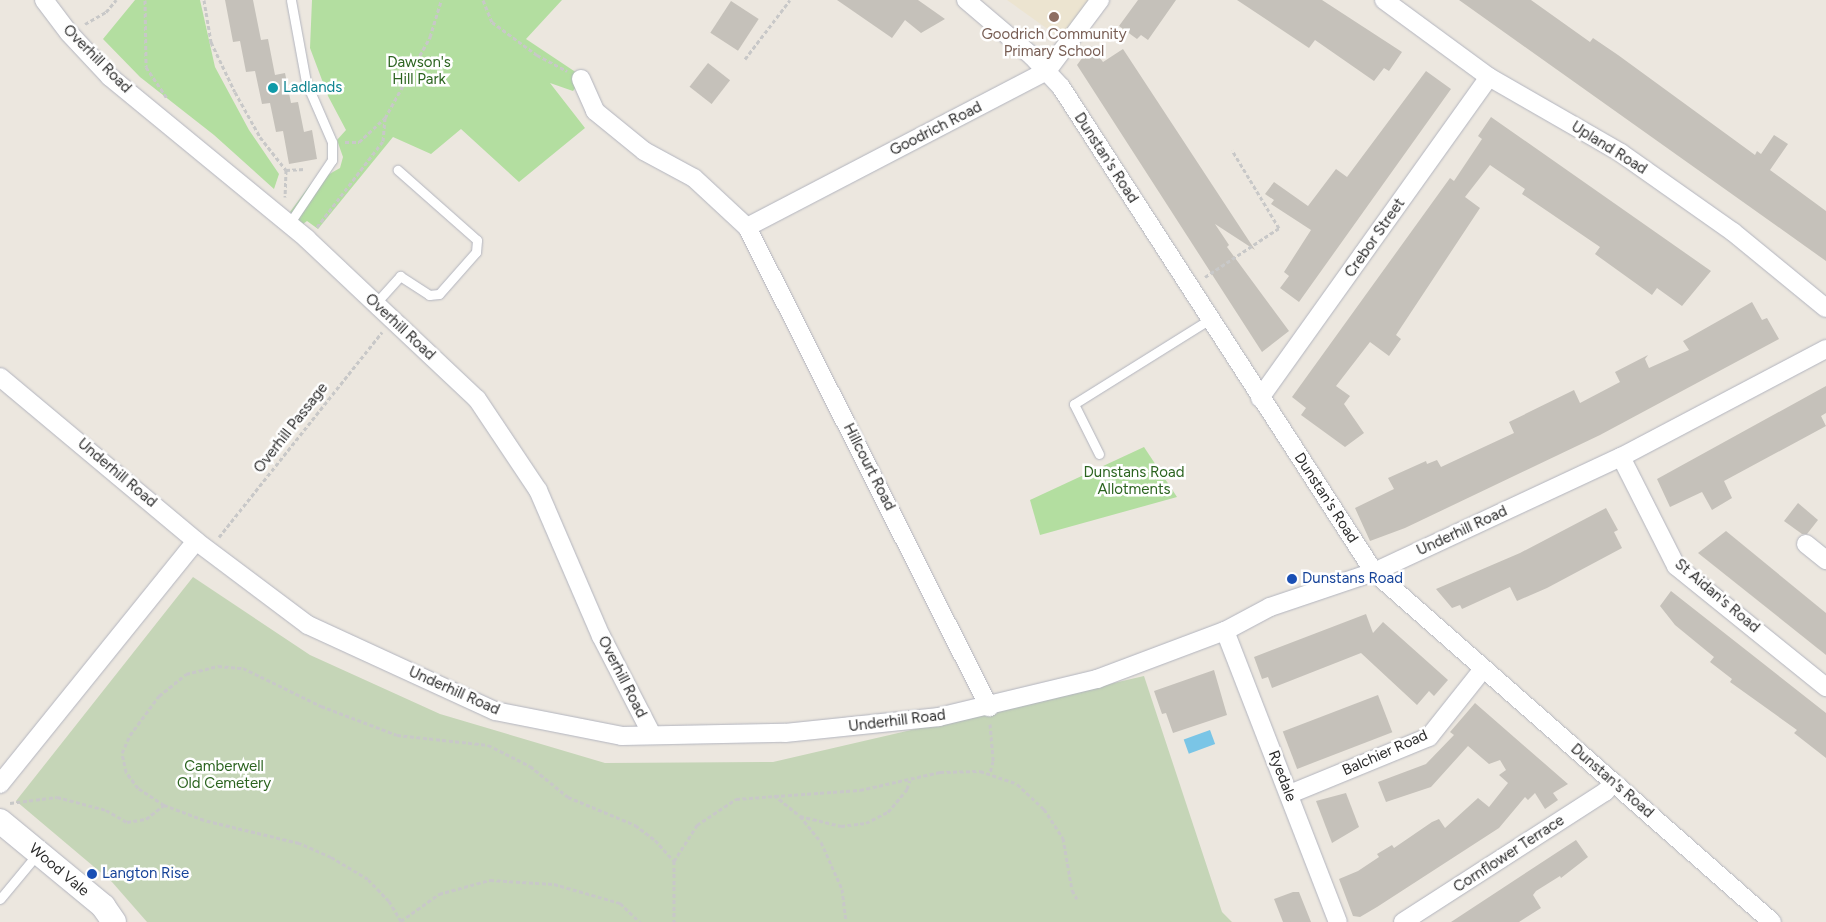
<!DOCTYPE html>
<html>
<head>
<meta charset="utf-8">
<style>
  body { margin:0 }
  #map { position:relative; width:1826px; height:922px; overflow:hidden; background:#ece7df; font-family:Figtree,sans-serif }
  div>[style] { position:absolute }
  [style*='--x'] { left:calc(var(--x)*1px); top:calc(var(--y)*1px); width:calc(var(--w)*1px); rotate:calc(var(--a)*1deg) }
  .education>* { inset:0; background:#ece4d0 }
  .green>* { inset:0; background:#b3dea0 }
  .cemetery>* { inset:0; background:#c5d5b7 }
  .water>* { inset:0; background:#7ac5e6; transform-origin:0 0 }
  .building>* { inset:0; background:#c5c1ba; transform-origin:0 0 }
  .path>* { height:3px; margin-top:-1.5px; transform-origin:0; background:repeating-linear-gradient(90deg,#c8c8c8 0 4px,transparent 0 6.5px) }
  .roads { filter:drop-shadow(0 0 1px #b2b4be) drop-shadow(0 0 1px #b2b4be) }
  .lane>* { height:9px; margin:-4.5px; padding:0 4.5px; transform-origin:4.5px; border-radius:4.5px; background:#fff }
  .street>* { height:18px; margin:-9px; padding:0 9px; transform-origin:9px; border-radius:9px; background:#fff }
  .secondary>* { height:24px; margin:-12px; padding:0 12px; transform-origin:12px; border-radius:12px; background:#fff }
  .dots>* { width:14px; height:14px; translate:-50% -50%; box-sizing:border-box; border:2px solid #fff; border-radius:50% }
  span { translate:-50% -50%; white-space:nowrap; text-align:center; line-height:1.15; -webkit-text-stroke:5px #fff; paint-order:stroke }
  .education-label { font-size:15px; color:#785e54 }
  .street-label { font-size:15px; color:#2b2b2b }
  .park-label { font-size:15px; color:#2c6420 }
  .culture-label { font-size:15px; color:#0d838f }
  .left { translate:0 -50%; text-align:left }
  .transit-label { font-size:15px; color:#164399 }
</style>
</head>
<body>
<div id="map">
  <div class="education">
    <i style="clip-path:polygon(1007px 0,1090px 0,1065px 34px,1056px 35px)"></i>
  </div>
  <div class="green">
    <i style="clip-path:polygon(135px 0,200px 0,215px 67px,249px 130px,279px 174px,274px 189px,214px 135px,140px 77px,103px 39px)"></i>
    <i style="clip-path:polygon(312px 0,562px 0,526px 39px,583px 77px,573px 91px,550px 83px,585px 128px,519px 182px,461px 129px,431px 154px,393px 137px,318px 229px,307px 221px,303px 224px,290px 212px,310px 185px,340px 168px,343px 157px,337px 140px,346px 130px,328px 96px,310px 48px)"></i>
    <i style="clip-path:polygon(1144px 447px,1177px 497px,1040px 535px,1030px 500px)"></i>
  </div>
  <div class="cemetery">
    <i style="clip-path:polygon(193px 577px,310px 655px,440px 714px,605px 763px,773px 762px,1144px 676px,1222px 912px,1232px 922px,147px 922px,112px 882px,16px 801px)"></i>
  </div>
  <div class="water">
    <i style="left:1210px;top:730px;width:15px;height:28px;rotate:70deg"></i>
  </div>
  <div class="building">
    <i style="clip-path:polygon(225px 0,253px 0,261px 40px,268px 39px,275px 75px,285px 73px,291px 103px,298px 102px,304px 132px,312px 130px,317px 159px,289px 164px,283px 131px,276px 132px,270px 103px,262px 104px,255px 71px,246px 72px,240px 41px,233px 42px)"></i>
    <i style="clip-path:polygon(837px 0,918px 0,945px 19px,921px 33px,905px 20px,892px 38px)"></i>
    <i style="clip-path:polygon(1138px 0,1176px 0,1148px 40px,1141px 35px,1137px 39px,1119px 26px)"></i>
    <i style="clip-path:polygon(1237px 0,1322px 0,1402px 52px,1389px 71px,1384px 68px,1374px 81px,1315px 40px,1309px 48px)"></i>
    <i style="clip-path:polygon(1459px 0,1531px 0,1590px 42px,1593px 38px,1618px 55px,1755px 155px,1757px 151px,1761px 154px,1774px 135px,1788px 144px,1770px 170px,1826px 211px,1826px 261px)"></i>
    <i style="left:731px;top:1px;width:33px;height:38px;rotate:33deg"></i>
    <i style="clip-path:polygon(1091px 46px,1103px 62px,1123px 49px,1255px 250px,1215px 224px,1229px 245px,1227px 247px,1289px 331px,1262px 352px,1077px 65px)"></i>
    <i style="left:708px;top:63px;width:28px;height:30px;rotate:38deg"></i>
    <i style="clip-path:polygon(1426px 71px,1451px 89px,1299px 302px,1280px 288px,1289px 276px,1284px 272px,1311px 230px,1271px 204px,1274px 200px,1265px 194px,1274px 182px,1308px 206px,1336px 169px,1347px 177px)"></i>
    <i style="clip-path:polygon(1491px 117px,1711px 271px,1682px 306px,1657px 288px,1652px 295px,1595px 254px,1600px 247px,1522px 194px,1525px 189px,1490px 165px,1465px 197px,1480px 208px,1396px 335px,1401px 339px,1389px 356px,1370px 342px,1336px 386px,1350px 396px,1344px 404px,1364px 433px,1345px 447px,1301px 415px,1306px 408px,1292px 397px,1450px 178px,1454px 181px,1482px 139px,1478px 136px)"></i>
    <i style="clip-path:polygon(1752px 302px,1762px 320px,1767px 318px,1779px 339px,1600px 435px,1405px 528px,1370px 541px,1355px 508px,1394px 489px,1388px 478px,1426px 461px,1427px 464px,1437px 460px,1441px 467px,1486px 446px,1514px 433px,1509px 422px,1574px 390px,1580px 403px,1620px 382px,1615px 372px,1648px 355px,1645px 359px,1649px 368px,1689px 350px,1683px 341px)"></i>
    <i style="clip-path:polygon(1826px 386px,1826px 413px,1821px 416px,1826px 426px,1724px 481px,1732px 498px,1712px 510px,1702px 492px,1670px 507px,1657px 479px)"></i>
    <i style="clip-path:polygon(1798px 503px,1818px 520px,1807px 534px,1802px 534px,1784px 521px)"></i>
    <i style="clip-path:polygon(1606px 508px,1618px 530px,1614px 532px,1622px 548px,1547px 588px,1517px 601px,1510px 587px,1462px 609px,1460px 605px,1452px 608px,1436px 589px,1520px 553px)"></i>
    <i style="clip-path:polygon(1726px 531px,1826px 613px,1826px 655px,1698px 553px)"></i>
    <i style="clip-path:polygon(1671px 591px,1826px 713px,1826px 758px,1794px 733px,1797px 730px,1730px 682px,1732px 679px,1710px 662px,1714px 657px,1675px 625px,1660px 606px)"></i>
    <i style="clip-path:polygon(1366px 614px,1373px 633px,1383px 622px,1448px 680px,1434px 696px,1429px 691px,1417px 705px,1361px 653px,1272px 688px,1268px 677px,1262px 679px,1254px 657px)"></i>
    <i style="clip-path:polygon(1214px 670px,1227px 715px,1173px 733px,1166px 713px,1162px 714px,1154px 691px)"></i>
    <i style="left:1378px;top:695px;width:40px;height:102px;rotate:69deg"></i>
    <i style="clip-path:polygon(1475px 703px,1568px 784px,1553px 793px,1558px 800px,1545px 809px,1535px 793px,1528px 800px,1525px 797px,1499px 828px,1377px 907px,1360px 917px,1353px 916px,1339px 879px,1358px 871px,1379px 857px,1377px 854px,1392px 845px,1394px 848px,1432px 822px,1439px 819px,1445px 828px,1478px 798px,1489px 807px,1508px 783px,1499px 775px,1506px 770px,1500px 760px,1489px 764px,1468px 746px,1431px 787px,1386px 802px,1378px 782px,1426px 764px,1454px 735px,1450px 732px)"></i>
    <i style="clip-path:polygon(1346px 793px,1359px 827px,1332px 843px,1316px 801px)"></i>
    <i style="clip-path:polygon(1576px 840px,1588px 857px,1561px 878px,1560px 876px,1536px 891px,1533px 895px,1541px 908px,1519px 922px,1451px 922px)"></i>
    <i style="clip-path:polygon(1293px 892px,1299px 892px,1311px 922px,1283px 922px,1274px 899px)"></i>
  </div>
  <div class="path">
    <i style="--x:145;--y:0;--w:67;--a:89.1"></i>
    <i style="--x:146;--y:67;--w:37;--a:56"></i>
    <i style="--x:204;--y:0;--w:43;--a:80.5"></i>
    <i style="--x:211;--y:42;--w:55;--a:64.4"></i>
    <i style="--x:235;--y:92;--w:51;--a:60.9"></i>
    <i style="--x:260;--y:137;--w:42;--a:51.8"></i>
    <i style="--x:286;--y:170;--w:27;--a:92"></i>
    <i style="--x:483;--y:0;--w:24;--a:68"></i>
    <i style="--x:492;--y:22;--w:56;--a:36.3"></i>
    <i style="--x:537;--y:55;--w:34;--a:28"></i>
    <i style="--x:85;--y:24;--w:24;--a:-30"></i>
    <i style="--x:106;--y:12;--w:16;--a:-50"></i>
    <i style="--x:745;--y:59;--w:74;--a:-52.7"></i>
    <i style="--x:345;--y:142;--w:14;--a:0"></i>
    <i style="--x:359;--y:142;--w:35;--a:-43"></i>
    <i style="--x:286;--y:170;--w:19;--a:-3"></i>
    <i style="--x:317;--y:227;--w:108;--a:-52.5"></i>
    <i style="--x:383;--y:141;--w:23;--a:-85"></i>
    <i style="--x:385;--y:118;--w:93;--a:-60.9"></i>
    <i style="--x:430;--y:37;--w:39;--a:-73"></i>
    <i style="--x:1205;--y:277;--w:89;--a:-33.5"></i>
    <i style="--x:1279;--y:228;--w:91;--a:-121.1"></i>
    <i style="--x:219;--y:537;--w:262;--a:-51.5"></i>
    <i style="--x:990;--y:724;--w:37;--a:85"></i>
    <i style="--x:993;--y:761;--w:12;--a:104"></i>
    <i style="--x:774;--y:795;--w:33;--a:39"></i>
    <i style="--x:800;--y:816;--w:33;--a:51"></i>
    <i style="--x:821;--y:842;--w:51;--a:65.9"></i>
    <i style="--x:842;--y:889;--w:33;--a:83"></i>
    <i style="--x:10;--y:803;--w:47;--a:-7.3"></i>
    <i style="--x:57;--y:797;--w:51;--a:14.9"></i>
    <i style="--x:106;--y:810;--w:24;--a:30"></i>
    <i style="--x:127;--y:822;--w:19;--a:-9"></i>
    <i style="--x:146;--y:819;--w:23;--a:-38"></i>
    <i style="--x:800;--y:816;--w:42;--a:13.7"></i>
    <i style="--x:841;--y:826;--w:25;--a:-7"></i>
    <i style="--x:866;--y:823;--w:25;--a:-27"></i>
    <i style="--x:888;--y:812;--w:30;--a:-50"></i>
    <i style="--x:907;--y:789;--w:9;--a:-72"></i>
    <i style="--x:674;--y:861;--w:43;--a:-57.4"></i>
    <i style="--x:697;--y:825;--w:47;--a:-33.7"></i>
    <i style="--x:736;--y:799;--w:124;--a:-4.2"></i>
    <i style="--x:860;--y:790;--w:82;--a:-12.7"></i>
    <i style="--x:940;--y:772;--w:40;--a:-1.4"></i>
    <i style="--x:980;--y:771;--w:39;--a:19"></i>
    <i style="--x:1017;--y:784;--w:37;--a:43"></i>
    <i style="--x:1044;--y:809;--w:35;--a:57"></i>
    <i style="--x:1063;--y:838;--w:53;--a:80.2"></i>
    <i style="--x:1072;--y:890;--w:10;--a:61"></i>
    <i style="--x:401;--y:921;--w:23;--a:-121"></i>
    <i style="--x:389;--y:901;--w:30;--a:-134"></i>
    <i style="--x:368;--y:879;--w:43;--a:-149.3"></i>
    <i style="--x:331;--y:857;--w:35;--a:-156"></i>
    <i style="--x:299;--y:843;--w:98;--a:-166.4"></i>
    <i style="--x:204;--y:820;--w:43;--a:-159.4"></i>
    <i style="--x:164;--y:805;--w:31;--a:-147"></i>
    <i style="--x:138;--y:788;--w:20;--a:-127"></i>
    <i style="--x:126;--y:772;--w:19;--a:-102"></i>
    <i style="--x:122;--y:753;--w:20;--a:-66"></i>
    <i style="--x:130;--y:735;--w:49;--a:-53.4"></i>
    <i style="--x:159;--y:696;--w:35;--a:-39"></i>
    <i style="--x:186;--y:674;--w:33;--a:-14"></i>
    <i style="--x:218;--y:666;--w:25;--a:5"></i>
    <i style="--x:243;--y:668;--w:87;--a:26"></i>
    <i style="--x:321;--y:706;--w:81;--a:20.9"></i>
    <i style="--x:397;--y:735;--w:92;--a:6.3"></i>
    <i style="--x:488;--y:745;--w:47;--a:26.6"></i>
    <i style="--x:530;--y:766;--w:49;--a:39.2"></i>
    <i style="--x:568;--y:797;--w:73;--a:22.7"></i>
    <i style="--x:635;--y:825;--w:25;--a:37"></i>
    <i style="--x:655;--y:840;--w:28;--a:48"></i>
    <i style="--x:674;--y:861;--w:61;--a:90"></i>
    <i style="--x:401;--y:921;--w:47;--a:-35.4"></i>
    <i style="--x:439;--y:894;--w:53;--a:-15.4"></i>
    <i style="--x:490;--y:880;--w:64;--a:3.6"></i>
    <i style="--x:554;--y:884;--w:69;--a:16.1"></i>
    <i style="--x:620;--y:903;--w:28;--a:44"></i>
  </div>
  <div class="roads">
    <div class="lane">
      <i style="--x:289;--y:224;--w:77;--a:-56.1"></i>
      <i style="--x:332;--y:160;--w:18;--a:-90"></i>
      <i style="--x:332;--y:142;--w:65;--a:-113.4"></i>
      <i style="--x:306;--y:82;--w:83;--a:-100.4"></i>
      <i style="--x:375;--y:304;--w:38;--a:-48"></i>
      <i style="--x:400;--y:276;--w:35;--a:33"></i>
      <i style="--x:429;--y:295;--w:10;--a:-6"></i>
      <i style="--x:439;--y:294;--w:56;--a:-48.6"></i>
      <i style="--x:476;--y:252;--w:12;--a:-85"></i>
      <i style="--x:477;--y:240;--w:106;--a:-138.5"></i>
      <i style="--x:1099;--y:454;--w:56;--a:-116.6"></i>
      <i style="--x:1074;--y:404;--w:160;--a:-32"></i>
      <i style="--x:0;--y:899;--w:60;--a:-50.4"></i>
    </div>
    <div class="street">
      <i style="--x:44;--y:0;--w:41;--a:52.9"></i>
      <i style="--x:69;--y:33;--w:60;--a:47"></i>
      <i style="--x:110;--y:77;--w:255;--a:39.4"></i>
      <i style="--x:307;--y:239;--w:233;--a:43.3"></i>
      <i style="--x:477;--y:399;--w:110;--a:56.2"></i>
      <i style="--x:538;--y:490;--w:159;--a:66.7"></i>
      <i style="--x:601;--y:636;--w:111;--a:62.7"></i>
      <i style="--x:966;--y:0;--w:87;--a:40.3"></i>
      <i style="--x:1032;--y:56;--w:42;--a:46.9"></i>
      <i style="--x:1061;--y:87;--w:577;--a:57.16"></i>
      <i style="--x:1374;--y:572;--w:530;--a:41.33"></i>
      <i style="--x:1384;--y:0;--w:130;--a:36.3"></i>
      <i style="--x:1489;--y:77;--w:152;--a:29.9"></i>
      <i style="--x:1621;--y:153;--w:137;--a:35.2"></i>
      <i style="--x:1733;--y:232;--w:120;--a:39.3"></i>
      <i style="--x:581;--y:79;--w:35;--a:66"></i>
      <i style="--x:595;--y:111;--w:63;--a:39.2"></i>
      <i style="--x:644;--y:151;--w:57;--a:28.4"></i>
      <i style="--x:694;--y:178;--w:72;--a:42.8"></i>
      <i style="--x:747;--y:227;--w:538;--a:63.24"></i>
      <i style="--x:747;--y:227;--w:338;--a:-27.5"></i>
      <i style="--x:1047;--y:71;--w:89;--a:-53.3"></i>
      <i style="--x:0;--y:377;--w:256;--a:39.9"></i>
      <i style="--x:196;--y:541;--w:140;--a:36.9"></i>
      <i style="--x:308;--y:625;--w:206;--a:24.7"></i>
      <i style="--x:495;--y:711;--w:129;--a:11.1"></i>
      <i style="--x:622;--y:736;--w:163;--a:-1.1"></i>
      <i style="--x:785;--y:733;--w:155;--a:-5.9"></i>
      <i style="--x:939;--y:717;--w:163;--a:-13.5"></i>
      <i style="--x:1097;--y:679;--w:137;--a:-20.6"></i>
      <i style="--x:1225;--y:631;--w:51;--a:-28.1"></i>
      <i style="--x:1270;--y:607;--w:110;--a:-18.6"></i>
      <i style="--x:1374;--y:572;--w:272;--a:-25"></i>
      <i style="--x:1621;--y:457;--w:232;--a:-27.8"></i>
      <i style="--x:1260;--y:398;--w:394;--a:-54.5"></i>
      <i style="--x:1621;--y:457;--w:122;--a:63.2"></i>
      <i style="--x:1676;--y:566;--w:193;--a:38.9"></i>
      <i style="--x:1806;--y:544;--w:26;--a:39"></i>
      <i style="--x:1225;--y:631;--w:312;--a:68.8"></i>
      <i style="--x:0;--y:784;--w:312;--a:-51.1"></i>
      <i style="--x:1290;--y:794;--w:150;--a:-22.3"></i>
      <i style="--x:1429;--y:737;--w:87;--a:-51.5"></i>
      <i style="--x:1403;--y:922;--w:240;--a:-32.8"></i>
      <i style="--x:1605;--y:792;--w:12;--a:-48"></i>
    </div>
    <div class="secondary">
      <i style="--x:0;--y:821;--w:134;--a:39.5"></i>
      <i style="--x:103;--y:906;--w:19;--a:55"></i>
    </div>
  </div>
  <div class="dots">
    <i style="left:1054px;top:17px;background:#8d6e63"></i>
    <i style="left:273px;top:88px;background:#0f9aa8"></i>
    <i style="left:1292px;top:579px;background:#1a4fb4"></i>
    <i style="left:92px;top:874px;background:#1a4fb4"></i>
  </div>
  <div class="education-label">
    <span style="left:1054px;top:43px">Goodrich Community<br>Primary School</span>
  </div>
  <div class="street-label">
    <span style="left:97px;top:59px;rotate:45deg">Overhill Road</span>
    <span style="left:936px;top:129px;rotate:-27deg">Goodrich Road</span>
    <span style="left:1609px;top:148px;rotate:32deg">Upland Road</span>
    <span style="left:1106px;top:158px;rotate:57deg">Dunstan's Road</span>
    <span style="left:1375px;top:238px;rotate:-55deg">Crebor Street</span>
    <span style="left:400px;top:327px;rotate:43deg">Overhill Road</span>
    <span style="left:291px;top:428px;rotate:-52deg">Overhill Passage</span>
    <span style="left:869px;top:467px;rotate:63deg">Hillcourt Road</span>
    <span style="left:117px;top:473px;rotate:40deg">Underhill Road</span>
    <span style="left:1326px;top:498px;rotate:57deg">Dunstan's Road</span>
    <span style="left:1462px;top:531px;rotate:-25deg">Underhill Road</span>
    <span style="left:1717px;top:596px;rotate:40deg">St Aidan's Road</span>
    <span style="left:622px;top:677px;rotate:63deg">Overhill Road</span>
    <span style="left:454px;top:691px;rotate:24deg">Underhill Road</span>
    <span style="left:897px;top:721px;rotate:-7deg">Underhill Road</span>
    <span style="left:1385px;top:753px;rotate:-24deg">Balchier Road</span>
    <span style="left:1282px;top:776px;rotate:69deg">Ryedale</span>
    <span style="left:1612px;top:781px;rotate:41deg">Dunstan's Road</span>
    <span style="left:1509px;top:854px;rotate:-33deg">Cornflower Terrace</span>
    <span style="left:59px;top:870px;rotate:40deg">Wood Vale</span>
  </div>
  <div class="park-label">
    <span style="left:419px;top:71px">Dawson's<br>Hill Park</span>
    <span style="left:1134px;top:481px">Dunstans Road<br>Allotments</span>
    <span style="left:224px;top:775px">Camberwell<br>Old Cemetery</span>
  </div>
  <div class="culture-label">
    <span class="left" style="left:283px;top:88px">Ladlands</span>
  </div>
  <div class="transit-label">
    <span class="left" style="left:1302px;top:579px">Dunstans Road</span>
    <span class="left" style="left:102px;top:874px">Langton Rise</span>
  </div>
</div>
</body>
</html>
